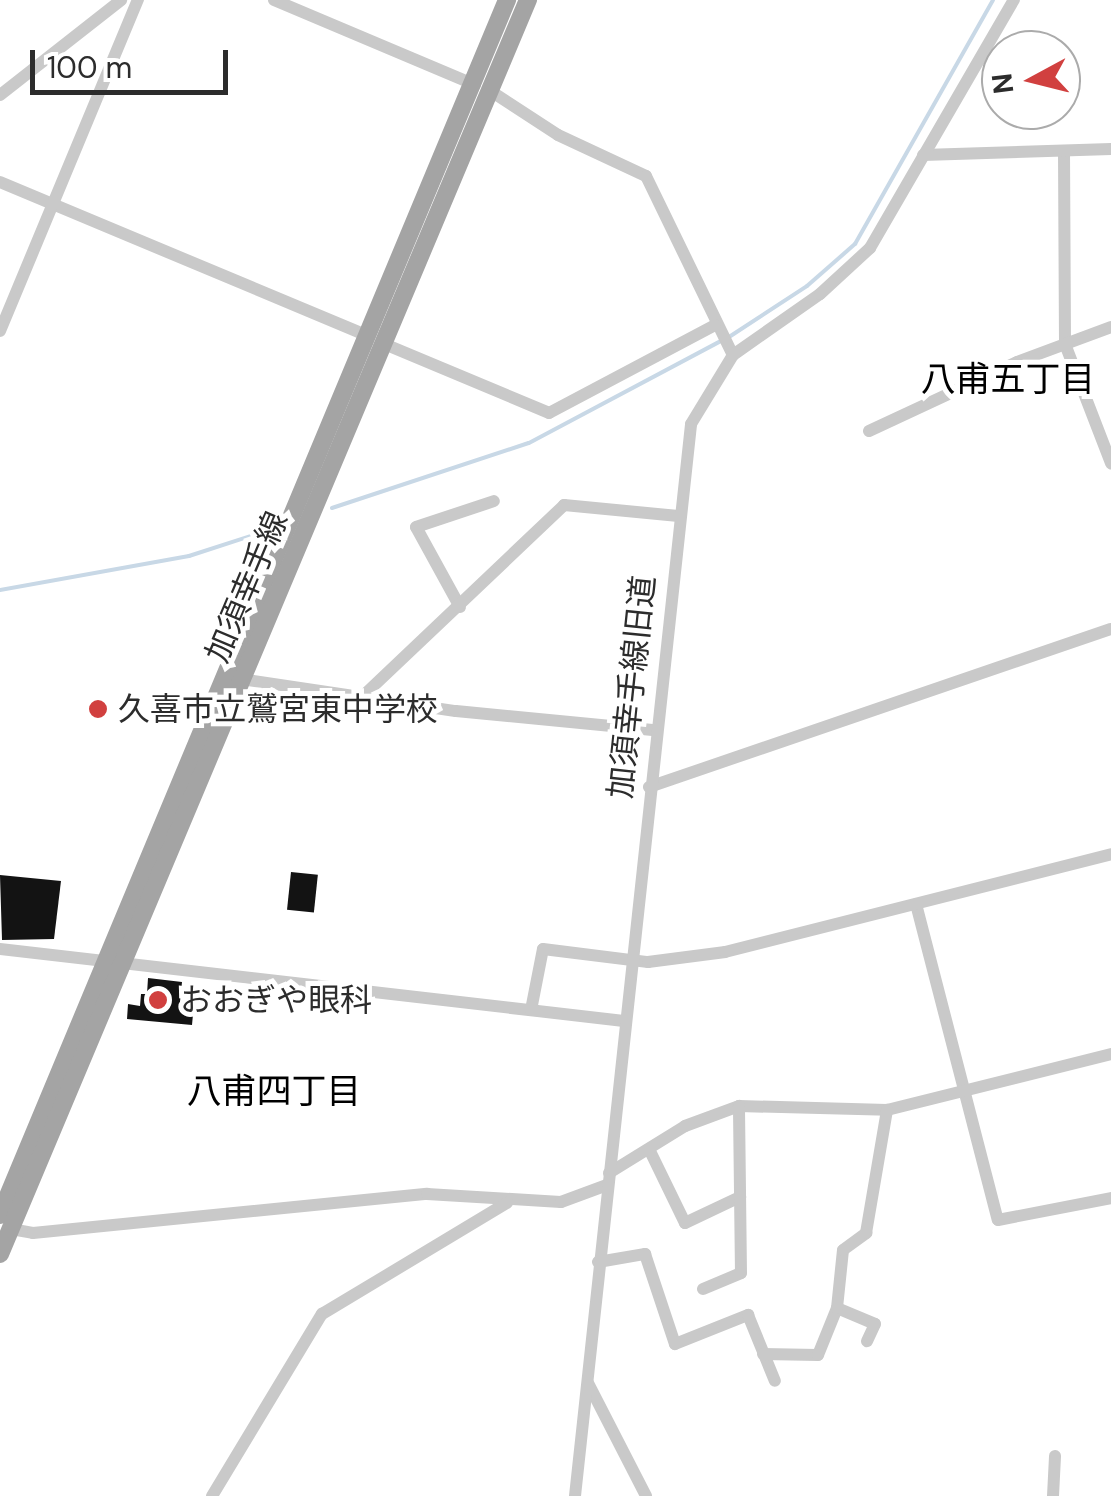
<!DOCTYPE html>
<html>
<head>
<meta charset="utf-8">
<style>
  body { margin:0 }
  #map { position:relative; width:1111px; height:1496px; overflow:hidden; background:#fff; font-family:"DM Sans","Noto Sans JP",sans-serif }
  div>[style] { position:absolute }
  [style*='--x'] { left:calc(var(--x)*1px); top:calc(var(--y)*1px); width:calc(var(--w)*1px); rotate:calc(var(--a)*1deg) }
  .stream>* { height:4px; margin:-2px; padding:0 2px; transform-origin:2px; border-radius:2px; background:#c8d8e6 }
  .building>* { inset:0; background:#131313; transform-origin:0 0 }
  .minor>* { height:12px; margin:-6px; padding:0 6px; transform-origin:6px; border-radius:6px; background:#c9c9c9 }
  .major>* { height:18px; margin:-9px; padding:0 9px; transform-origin:9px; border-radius:9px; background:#a4a4a4 }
  .dots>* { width:28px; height:28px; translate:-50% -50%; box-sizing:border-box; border:5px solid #fff; border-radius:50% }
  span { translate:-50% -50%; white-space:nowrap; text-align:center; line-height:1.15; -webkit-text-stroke:10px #fff; paint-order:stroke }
  .street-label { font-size:32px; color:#2c2c2c }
  .poi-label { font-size:32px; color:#2c2c2c }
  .left { translate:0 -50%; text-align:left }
  .neighbourhood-label { font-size:35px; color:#000 }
  .north { position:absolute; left:981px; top:30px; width:100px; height:100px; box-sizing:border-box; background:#fff; border:2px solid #ababab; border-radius:50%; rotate:263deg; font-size:28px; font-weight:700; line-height:40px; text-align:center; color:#2c2c2c }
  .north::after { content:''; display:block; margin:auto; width:35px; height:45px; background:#d1403f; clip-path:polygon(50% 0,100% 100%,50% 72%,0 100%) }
  .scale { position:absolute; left:30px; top:50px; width:198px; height:45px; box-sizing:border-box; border:5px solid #2c2c2c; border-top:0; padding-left:12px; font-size:30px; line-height:35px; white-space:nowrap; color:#2c2c2c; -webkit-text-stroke:8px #fff; paint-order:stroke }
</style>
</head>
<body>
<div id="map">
  <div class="stream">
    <i style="--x:729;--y:337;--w:93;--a:-33.2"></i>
    <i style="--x:807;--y:286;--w:64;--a:-41.2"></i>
    <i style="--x:855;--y:244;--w:280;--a:-60.5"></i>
    <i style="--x:332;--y:508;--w:207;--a:-18.3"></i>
    <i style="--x:529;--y:443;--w:217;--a:-28"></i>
    <i style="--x:0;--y:590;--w:192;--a:-10.2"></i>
    <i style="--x:189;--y:556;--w:84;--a:-18"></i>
  </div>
  <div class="building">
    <i style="left:291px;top:872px;width:27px;height:38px;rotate:6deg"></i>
    <i style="clip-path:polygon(0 875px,61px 881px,54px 939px,2px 940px)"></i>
    <i style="clip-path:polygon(148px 978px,182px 982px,180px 1002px,194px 1004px,192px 1025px,127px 1019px,128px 1004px,140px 1006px,141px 994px,147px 994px)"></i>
  </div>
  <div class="minor">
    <i style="--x:274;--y:0;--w:218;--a:22.9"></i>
    <i style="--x:489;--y:90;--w:82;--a:33.1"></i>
    <i style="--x:558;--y:135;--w:97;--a:25"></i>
    <i style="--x:646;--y:176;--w:199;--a:64.1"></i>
    <i style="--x:0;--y:95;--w:154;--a:-38.1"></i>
    <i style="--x:1064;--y:152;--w:192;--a:89.7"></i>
    <i style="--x:1065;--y:344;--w:128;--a:68.9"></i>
    <i style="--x:923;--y:155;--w:188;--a:-1.8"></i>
    <i style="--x:0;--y:182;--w:400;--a:22.7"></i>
    <i style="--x:0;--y:331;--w:359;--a:-67.4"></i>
    <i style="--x:382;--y:343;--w:181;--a:22.7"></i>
    <i style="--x:549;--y:413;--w:188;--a:-27.9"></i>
    <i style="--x:869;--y:431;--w:163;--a:-25"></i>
    <i style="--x:1017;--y:362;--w:100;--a:-20.4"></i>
    <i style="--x:460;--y:607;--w:91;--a:-118.8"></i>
    <i style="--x:416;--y:527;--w:82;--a:-18.4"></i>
    <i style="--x:241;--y:679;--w:217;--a:8.5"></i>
    <i style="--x:456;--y:711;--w:200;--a:5.5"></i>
    <i style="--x:364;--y:695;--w:276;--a:-43.5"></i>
    <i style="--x:564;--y:505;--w:115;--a:5.5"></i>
    <i style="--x:649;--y:787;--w:488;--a:-18.9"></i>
    <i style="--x:916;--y:904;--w:326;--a:75.5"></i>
    <i style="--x:998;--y:1220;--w:115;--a:-11"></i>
    <i style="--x:0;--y:949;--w:628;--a:6.58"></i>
    <i style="--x:531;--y:1010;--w:62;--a:-78.9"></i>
    <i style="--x:543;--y:949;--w:106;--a:7.1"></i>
    <i style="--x:648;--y:962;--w:78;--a:-7.4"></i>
    <i style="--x:725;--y:952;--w:398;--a:-14.2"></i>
    <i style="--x:650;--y:1151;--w:80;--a:64.1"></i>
    <i style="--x:685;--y:1223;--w:61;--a:-25.3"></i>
    <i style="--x:609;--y:1173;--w:89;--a:-31.7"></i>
    <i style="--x:685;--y:1126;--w:58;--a:-20.3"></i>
    <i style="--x:739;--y:1106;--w:148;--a:1.5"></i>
    <i style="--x:887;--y:1110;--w:231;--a:-14"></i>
    <i style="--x:11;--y:1229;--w:22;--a:10"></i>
    <i style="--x:33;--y:1233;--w:396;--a:-5.7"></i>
    <i style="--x:427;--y:1194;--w:134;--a:3.4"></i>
    <i style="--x:561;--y:1202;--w:49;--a:-20.3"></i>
    <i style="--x:598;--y:1262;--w:48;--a:-9.7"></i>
    <i style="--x:645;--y:1254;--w:95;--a:71.6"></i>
    <i style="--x:675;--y:1344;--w:79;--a:-21.7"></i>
    <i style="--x:748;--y:1315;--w:71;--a:67.8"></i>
    <i style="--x:703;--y:1289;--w:41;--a:-22.8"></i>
    <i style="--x:741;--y:1273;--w:167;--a:-90.7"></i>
    <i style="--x:837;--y:1308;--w:41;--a:22.8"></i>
    <i style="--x:875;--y:1324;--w:19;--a:115"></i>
    <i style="--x:763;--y:1354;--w:55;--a:1"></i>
    <i style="--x:818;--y:1355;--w:51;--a:-68"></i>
    <i style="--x:837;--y:1308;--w:58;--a:-84.1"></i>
    <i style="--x:843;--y:1250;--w:29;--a:-36"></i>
    <i style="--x:866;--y:1233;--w:125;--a:-80.3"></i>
    <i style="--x:588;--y:1383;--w:127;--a:62.8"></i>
    <i style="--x:212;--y:1496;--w:213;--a:-58.9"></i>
    <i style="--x:322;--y:1314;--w:216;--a:-31"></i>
    <i style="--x:575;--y:1496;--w:1078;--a:-83.82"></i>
    <i style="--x:691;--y:424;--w:81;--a:-58.7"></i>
    <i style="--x:733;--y:355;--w:106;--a:-35"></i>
    <i style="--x:820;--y:294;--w:68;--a:-42.6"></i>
    <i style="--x:870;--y:248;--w:287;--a:-59.9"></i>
    <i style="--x:1053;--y:1496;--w:40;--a:-87.1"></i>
  </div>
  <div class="major">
    <i style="--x:0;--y:1215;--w:1317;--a:-67.35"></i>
    <i style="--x:0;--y:1254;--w:1361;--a:-67.17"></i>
  </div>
  <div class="dots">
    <i style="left:98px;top:709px;background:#d1403f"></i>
    <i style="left:158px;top:1000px;background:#d1403f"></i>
  </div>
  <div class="street-label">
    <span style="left:247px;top:587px;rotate:-67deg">加須幸手線</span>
    <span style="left:632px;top:687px;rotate:-84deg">加須幸手線旧道</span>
  </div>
  <div class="poi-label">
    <span class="left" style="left:118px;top:709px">久喜市立鷲宮東中学校</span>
    <span class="left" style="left:180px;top:1000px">おおぎや眼科</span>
  </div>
  <div class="neighbourhood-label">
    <span style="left:1008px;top:379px">八甫五丁目</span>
    <span style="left:274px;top:1091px">八甫四丁目</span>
  </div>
  <div class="north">N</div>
  <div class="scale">100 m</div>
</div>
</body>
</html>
